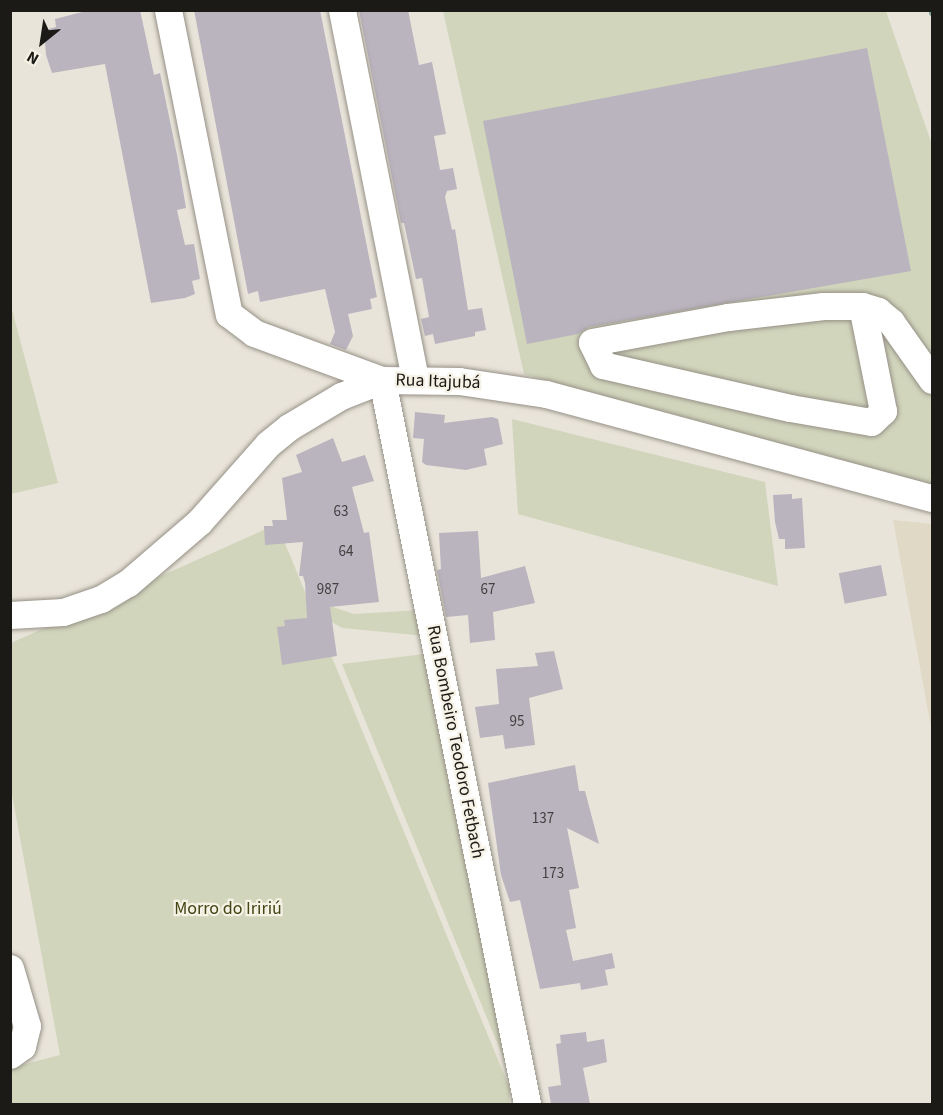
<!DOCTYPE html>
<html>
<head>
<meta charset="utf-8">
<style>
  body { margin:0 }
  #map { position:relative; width:943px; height:1115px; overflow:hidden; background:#e9e4d9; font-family:"Source Sans 3",sans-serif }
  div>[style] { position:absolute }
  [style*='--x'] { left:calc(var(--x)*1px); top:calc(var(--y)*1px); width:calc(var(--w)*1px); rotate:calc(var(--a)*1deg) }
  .built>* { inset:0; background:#e0d9c6 }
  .green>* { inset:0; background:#d1d5bb }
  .stream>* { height:6px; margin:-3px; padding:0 3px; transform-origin:3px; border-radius:3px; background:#7a9fa1 }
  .building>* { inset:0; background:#bab4bf; transform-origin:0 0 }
  .roads { filter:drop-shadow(0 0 2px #969187) drop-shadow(0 0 2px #969187) }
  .minor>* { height:27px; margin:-13.5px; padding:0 13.5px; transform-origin:13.5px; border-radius:13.5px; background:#fff }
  span { translate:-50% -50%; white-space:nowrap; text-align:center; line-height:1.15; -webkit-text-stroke:4.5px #f6f2e6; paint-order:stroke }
  .number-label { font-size:15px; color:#434040 }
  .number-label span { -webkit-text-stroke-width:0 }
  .street-label { font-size:18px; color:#1b1a16 }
  .park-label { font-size:18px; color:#414614 }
  .frame { position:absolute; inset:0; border:12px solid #1b1a16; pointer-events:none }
  .north { position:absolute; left:12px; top:12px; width:60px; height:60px; -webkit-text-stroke:4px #f6f2e6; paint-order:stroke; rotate:210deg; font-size:16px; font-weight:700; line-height:24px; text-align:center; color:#1b1a16 }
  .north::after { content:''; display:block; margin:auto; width:21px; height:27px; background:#1b1a16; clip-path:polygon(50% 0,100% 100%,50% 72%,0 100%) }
</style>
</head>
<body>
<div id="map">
  <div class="built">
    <i style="clip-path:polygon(893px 520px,932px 524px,932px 733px)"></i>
  </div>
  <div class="green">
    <i style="clip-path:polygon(443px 11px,886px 11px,932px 145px,932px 490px,524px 374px)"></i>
    <i style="clip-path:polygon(10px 302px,58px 483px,11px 494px,10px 494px)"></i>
    <i style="clip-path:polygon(512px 419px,765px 482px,778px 586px,518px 514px)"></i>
    <i style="clip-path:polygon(277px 524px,510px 1089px,509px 1104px,11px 1104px,10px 1068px,60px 1055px,11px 789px,11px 643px)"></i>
    <i style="clip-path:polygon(312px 600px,354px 614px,420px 610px,426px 636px,342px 628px,317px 613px)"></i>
    <i style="clip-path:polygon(432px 653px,507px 1067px,342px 664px)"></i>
  </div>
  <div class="stream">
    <i style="--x:932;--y:10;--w:3;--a:90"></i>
  </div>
  <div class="building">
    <i style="clip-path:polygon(90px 10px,140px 10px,154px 75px,160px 73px,177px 155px,186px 208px,177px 210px,185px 245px,194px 244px,200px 279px,192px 281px,195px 294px,185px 298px,151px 303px,105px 64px,52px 73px,46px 55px,44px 30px,56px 27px,55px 19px)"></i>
    <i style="clip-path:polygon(194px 10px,320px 10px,377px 297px,370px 299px,372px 309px,348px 314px,353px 336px,346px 350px,330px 344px,335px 332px,325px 289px,260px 302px,258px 291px,248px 294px)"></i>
    <i style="clip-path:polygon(359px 10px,408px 10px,419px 65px,432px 62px,446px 134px,434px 136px,440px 170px,453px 168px,457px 189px,447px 191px,445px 197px,452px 230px,455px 229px,468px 310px,482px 308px,486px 330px,475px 332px,475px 336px,435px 344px,433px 334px,425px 336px,421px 319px,429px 317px,422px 278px,416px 279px,404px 223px,401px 223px)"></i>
    <i style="clip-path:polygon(867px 48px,911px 271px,589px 327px,578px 334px,527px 344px,483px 121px)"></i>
    <i style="clip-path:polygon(415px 412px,445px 415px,444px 423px,492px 417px,498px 419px,503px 444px,484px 449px,487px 465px,466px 470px,426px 465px,422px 462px,424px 439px,413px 438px)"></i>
    <i style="clip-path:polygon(333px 438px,342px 462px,365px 455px,374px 481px,352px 487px,364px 533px,369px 532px,379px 602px,330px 607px,337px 656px,282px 665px,277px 627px,285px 626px,284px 620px,307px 618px,305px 583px,303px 576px,299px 576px,303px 542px,265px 545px,264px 526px,273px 526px,272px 520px,287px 520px,282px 478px,302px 472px,296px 455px)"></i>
    <i style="clip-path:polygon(792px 494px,792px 499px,802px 498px,805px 548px,785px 549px,785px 539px,779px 539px,775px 522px,773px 495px)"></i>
    <i style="clip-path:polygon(478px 531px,481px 578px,525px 566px,535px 603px,493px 612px,495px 640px,470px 643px,468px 615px,446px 617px,437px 570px,441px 569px,439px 533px)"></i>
    <i style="left:881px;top:565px;width:31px;height:43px;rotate:79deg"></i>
    <i style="clip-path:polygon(554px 651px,563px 689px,529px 698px,535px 745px,505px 749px,503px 735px,480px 738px,475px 707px,499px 704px,496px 669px,538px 666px,535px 653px)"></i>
    <i style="clip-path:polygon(575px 765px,579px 791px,585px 791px,599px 844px,567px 828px,579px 888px,569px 890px,576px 928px,566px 930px,573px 961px,612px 953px,615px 968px,605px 970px,608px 985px,581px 990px,580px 983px,540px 989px,520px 900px,510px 902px,501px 875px,488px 783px)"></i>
    <i style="clip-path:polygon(586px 1032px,587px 1042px,604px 1039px,607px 1062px,583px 1068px,590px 1104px,551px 1104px,548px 1087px,561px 1085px,556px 1044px,561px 1043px,560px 1035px)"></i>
  </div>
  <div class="roads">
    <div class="minor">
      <i style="--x:168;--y:10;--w:310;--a:78.7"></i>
      <i style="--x:229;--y:314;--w:31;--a:37"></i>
      <i style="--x:254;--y:333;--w:136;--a:20.2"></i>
      <i style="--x:342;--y:10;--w:375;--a:78.8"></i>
      <i style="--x:862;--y:306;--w:107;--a:78.7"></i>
      <i style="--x:883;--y:411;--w:16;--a:137"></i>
      <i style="--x:871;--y:422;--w:82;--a:-170.2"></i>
      <i style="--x:790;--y:408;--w:192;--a:-167.1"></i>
      <i style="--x:603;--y:365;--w:25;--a:-116"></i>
      <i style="--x:592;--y:342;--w:138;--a:-10.4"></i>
      <i style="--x:728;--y:317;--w:96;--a:-6.6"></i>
      <i style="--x:823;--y:306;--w:39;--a:0"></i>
      <i style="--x:862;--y:306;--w:17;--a:17"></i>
      <i style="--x:878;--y:311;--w:17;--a:40"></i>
      <i style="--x:891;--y:322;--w:71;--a:54.7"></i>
      <i style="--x:382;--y:380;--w:738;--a:78.67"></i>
      <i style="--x:10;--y:615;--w:53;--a:-3.2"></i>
      <i style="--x:63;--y:612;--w:40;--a:-18.9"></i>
      <i style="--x:101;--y:599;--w:31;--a:-31"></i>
      <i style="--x:128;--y:583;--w:94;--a:-40.7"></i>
      <i style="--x:199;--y:522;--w:104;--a:-48.5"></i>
      <i style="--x:268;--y:444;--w:27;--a:-39"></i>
      <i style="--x:289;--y:427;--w:61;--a:-30.8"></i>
      <i style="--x:341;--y:396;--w:44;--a:-21.3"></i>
      <i style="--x:382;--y:380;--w:77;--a:0.7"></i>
      <i style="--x:459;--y:381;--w:88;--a:8.5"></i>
      <i style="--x:546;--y:394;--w:400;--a:15.1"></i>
      <i style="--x:10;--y:968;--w:60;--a:73.7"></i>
      <i style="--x:27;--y:1026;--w:21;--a:104"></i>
      <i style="--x:22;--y:1046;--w:15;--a:143"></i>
    </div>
  </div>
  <div class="number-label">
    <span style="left:341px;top:512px">63</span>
    <span style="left:346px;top:552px">64</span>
    <span style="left:328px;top:590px">987</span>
    <span style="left:488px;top:590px">67</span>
    <span style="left:517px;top:722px">95</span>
    <span style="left:543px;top:819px">137</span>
    <span style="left:553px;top:874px">173</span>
  </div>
  <div class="street-label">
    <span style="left:438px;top:382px;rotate:2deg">Rua Itajubá</span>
    <span style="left:455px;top:742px;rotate:79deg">Rua Bombeiro Teodoro Fetbach</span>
  </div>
  <div class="park-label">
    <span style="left:228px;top:909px">Morro do Iririú</span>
  </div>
  <div class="frame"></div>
  <div class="north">N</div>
</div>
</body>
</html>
